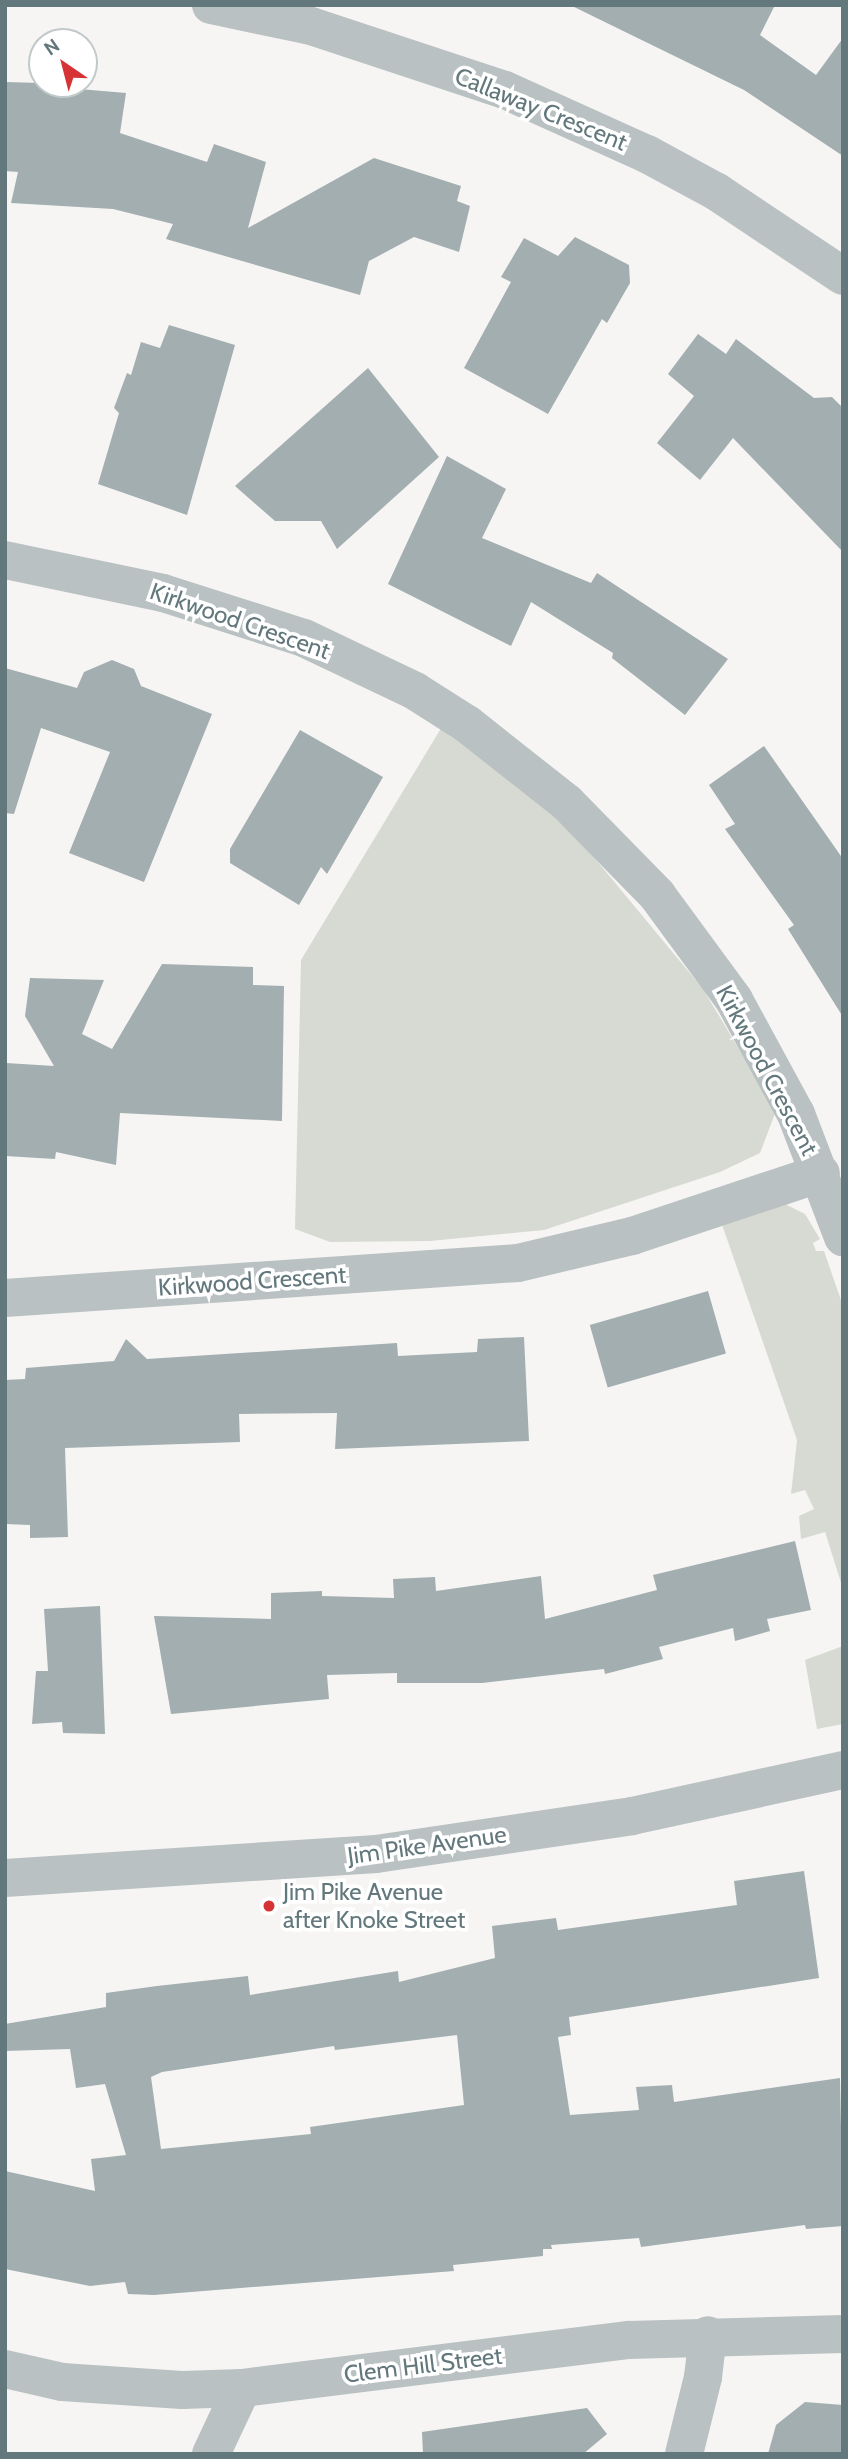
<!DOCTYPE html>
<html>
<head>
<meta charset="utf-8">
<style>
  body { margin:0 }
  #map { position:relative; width:848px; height:2459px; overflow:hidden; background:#f6f5f3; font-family:Cabin,sans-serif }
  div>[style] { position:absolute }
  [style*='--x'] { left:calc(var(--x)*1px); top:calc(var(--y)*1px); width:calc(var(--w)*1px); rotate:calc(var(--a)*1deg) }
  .green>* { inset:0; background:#d7dad2 }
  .building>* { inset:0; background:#a2aeb0; transform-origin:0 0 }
  .minor>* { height:38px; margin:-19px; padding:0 19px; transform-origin:19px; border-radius:19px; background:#bac1c2 }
  .dots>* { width:19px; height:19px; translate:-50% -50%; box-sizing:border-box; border:4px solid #fff; border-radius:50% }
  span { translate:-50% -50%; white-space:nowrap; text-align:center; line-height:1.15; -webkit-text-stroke:7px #fff; paint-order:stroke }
  .street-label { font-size:24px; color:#63787c }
  .poi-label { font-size:24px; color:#63787c }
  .left { translate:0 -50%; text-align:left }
  .frame { position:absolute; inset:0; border:7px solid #63787c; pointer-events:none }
  .north { position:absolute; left:28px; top:28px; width:70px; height:70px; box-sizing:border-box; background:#fff; border:2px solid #c1c9cb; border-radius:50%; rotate:325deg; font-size:19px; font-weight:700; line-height:28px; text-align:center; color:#63787c }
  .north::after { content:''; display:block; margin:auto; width:24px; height:32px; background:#d63336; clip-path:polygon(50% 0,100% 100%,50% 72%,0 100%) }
</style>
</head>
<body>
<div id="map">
  <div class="green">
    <i style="clip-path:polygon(443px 725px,573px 832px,703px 989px,776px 1111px,760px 1153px,720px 1172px,544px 1230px,430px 1241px,330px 1242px,295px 1229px,301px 960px)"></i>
    <i style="clip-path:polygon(781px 1202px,805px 1214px,820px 1239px,813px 1243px,816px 1251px,824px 1251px,843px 1306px,843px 1589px,825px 1532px,801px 1539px,799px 1516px,814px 1509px,805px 1490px,791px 1494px,797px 1440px,719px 1216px)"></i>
    <i style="clip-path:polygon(843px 1646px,843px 1724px,817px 1729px,805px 1660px)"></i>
  </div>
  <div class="building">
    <i style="clip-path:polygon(570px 5px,775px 5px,760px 35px,816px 75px,843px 38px,843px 156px,744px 90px)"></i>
    <i style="clip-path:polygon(5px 82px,77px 84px,79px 89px,126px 93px,120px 133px,207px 162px,214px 144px,266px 162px,248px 228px,374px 158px,461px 186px,457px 201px,470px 206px,459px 252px,414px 237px,369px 261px,360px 295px,166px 239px,173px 224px,113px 209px,11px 203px,18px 172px,5px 171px)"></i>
    <i style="clip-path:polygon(575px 237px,629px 265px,630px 283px,607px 323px,602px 319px,548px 414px,464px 368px,511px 282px,501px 277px,524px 238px,558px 256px)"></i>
    <i style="clip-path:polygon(169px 325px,235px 345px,187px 515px,98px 484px,119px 413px,114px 408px,127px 373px,131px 375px,141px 342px,160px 348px)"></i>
    <i style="clip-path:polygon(698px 334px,726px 354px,736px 339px,814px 398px,832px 397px,843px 408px,843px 552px,733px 438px,700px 480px,657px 443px,694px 396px,668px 374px)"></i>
    <i style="clip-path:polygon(368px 368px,439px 457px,337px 549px,321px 521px,275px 521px,235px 486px)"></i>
    <i style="clip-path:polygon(447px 456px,506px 489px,482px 538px,591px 583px,597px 573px,728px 659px,685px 715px,612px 658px,613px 653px,531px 602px,511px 646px,388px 584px)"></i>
    <i style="clip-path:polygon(112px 660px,134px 669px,141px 686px,212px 714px,144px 882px,69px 853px,110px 752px,41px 728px,14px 814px,5px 813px,5px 668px,77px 688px,84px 672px)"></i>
    <i style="clip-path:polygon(300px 730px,383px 777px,327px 874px,321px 867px,299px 905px,230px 863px,230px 849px)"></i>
    <i style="clip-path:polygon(764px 746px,843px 859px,843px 1017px,788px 929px,794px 925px,725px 829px,735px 824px,709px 785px)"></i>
    <i style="clip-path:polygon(162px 964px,253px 967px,253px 985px,284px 986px,282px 1121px,120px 1113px,116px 1165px,56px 1152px,55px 1159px,5px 1156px,6px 1063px,54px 1066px,25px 1016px,30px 978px,104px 980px,82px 1034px,112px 1049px)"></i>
    <i style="left:708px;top:1291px;width:65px;height:123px;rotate:74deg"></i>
    <i style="clip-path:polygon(524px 1337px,529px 1441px,335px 1449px,337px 1413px,239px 1414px,240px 1442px,65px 1448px,68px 1537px,30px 1538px,30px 1525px,5px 1524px,5px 1380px,25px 1379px,26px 1368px,114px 1361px,126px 1339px,147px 1359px,397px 1343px,398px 1356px,477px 1352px,478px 1339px)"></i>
    <i style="clip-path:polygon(795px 1541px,811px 1610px,767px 1619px,770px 1631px,735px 1641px,733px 1628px,659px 1647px,663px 1659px,605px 1674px,604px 1669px,482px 1683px,397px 1683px,397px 1673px,327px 1675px,329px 1699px,171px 1714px,154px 1616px,271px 1619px,271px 1593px,322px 1591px,322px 1596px,394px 1598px,393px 1579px,435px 1577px,436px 1591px,541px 1576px,545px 1619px,657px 1590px,653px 1575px)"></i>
    <i style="clip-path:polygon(100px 1606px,105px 1734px,63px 1733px,62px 1722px,32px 1724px,36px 1671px,48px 1671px,44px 1609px)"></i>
    <i style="clip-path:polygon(evenodd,804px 1871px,819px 1978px,569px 2017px,571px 2035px,558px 2037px,570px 2115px,639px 2110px,636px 2087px,672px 2085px,674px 2102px,840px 2078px,843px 2226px,806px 2229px,805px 2225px,641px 2247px,639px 2238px,551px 2245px,552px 2249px,543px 2249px,543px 2256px,453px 2265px,454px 2271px,154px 2295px,128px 2294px,125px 2282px,90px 2286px,5px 2269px,5px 2171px,95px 2191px,91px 2159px,126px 2155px,105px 2084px,76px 2088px,70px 2049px,5px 2051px,5px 2024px,106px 2007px,106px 1993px,157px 1986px,248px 1976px,250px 1995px,398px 1971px,399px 1982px,495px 1958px,492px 1926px,556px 1918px,558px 1930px,737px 1905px,734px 1881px,804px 1871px,457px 2035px,464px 2105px,310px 2127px,311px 2134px,161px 2149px,151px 2077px,162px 2072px,334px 2046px,335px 2050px,457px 2035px)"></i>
    <i style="clip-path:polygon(805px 2402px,843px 2405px,843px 2454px,768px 2454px,776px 2425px)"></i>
    <i style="clip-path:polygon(587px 2408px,607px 2434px,583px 2454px,423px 2454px,422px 2432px)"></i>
  </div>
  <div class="minor">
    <i style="--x:211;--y:5;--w:102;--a:11.9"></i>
    <i style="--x:311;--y:26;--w:204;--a:18.3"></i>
    <i style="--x:505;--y:90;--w:156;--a:24.3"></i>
    <i style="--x:647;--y:154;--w:80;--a:28.5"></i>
    <i style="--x:717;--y:192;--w:151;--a:33.7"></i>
    <i style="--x:5;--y:560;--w:161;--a:11.8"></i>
    <i style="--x:163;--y:593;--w:148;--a:17.7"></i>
    <i style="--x:304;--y:638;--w:123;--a:25.5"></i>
    <i style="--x:415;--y:691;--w:62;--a:32.4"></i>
    <i style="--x:467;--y:724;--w:127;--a:38.3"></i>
    <i style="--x:567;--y:803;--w:129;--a:45.6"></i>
    <i style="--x:657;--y:895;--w:130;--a:53.7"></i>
    <i style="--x:734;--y:1000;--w:130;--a:61.5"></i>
    <i style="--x:796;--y:1114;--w:132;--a:69.1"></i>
    <i style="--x:5;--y:1298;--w:514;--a:-3.9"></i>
    <i style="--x:518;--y:1263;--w:117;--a:-13.3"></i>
    <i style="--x:632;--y:1236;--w:199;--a:-18.4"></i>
    <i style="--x:5;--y:1878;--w:372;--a:-3.7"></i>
    <i style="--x:376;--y:1854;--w:259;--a:-8.4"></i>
    <i style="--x:632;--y:1816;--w:216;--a:-12.3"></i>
    <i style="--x:5;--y:2369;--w:58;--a:12.8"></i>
    <i style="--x:62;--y:2382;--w:120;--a:3.8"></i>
    <i style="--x:182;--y:2390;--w:60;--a:-1.9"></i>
    <i style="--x:242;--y:2388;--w:390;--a:-7.1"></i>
    <i style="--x:629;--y:2340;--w:214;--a:-1.6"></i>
    <i style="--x:211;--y:2454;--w:73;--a:-64.8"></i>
    <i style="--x:684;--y:2454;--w:79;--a:-76.1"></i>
    <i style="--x:703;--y:2377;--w:42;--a:-83.2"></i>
  </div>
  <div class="dots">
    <i style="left:269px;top:1906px;background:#d63336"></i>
  </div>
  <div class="street-label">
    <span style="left:541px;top:109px;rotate:22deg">Callaway Crescent</span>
    <span style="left:240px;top:621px;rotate:19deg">Kirkwood Crescent</span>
    <span style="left:767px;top:1070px;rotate:62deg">Kirkwood Crescent</span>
    <span style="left:252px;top:1281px;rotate:-4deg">Kirkwood Crescent</span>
    <span style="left:427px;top:1845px;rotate:-8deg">Jim Pike Avenue</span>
    <span style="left:423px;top:2365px;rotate:-7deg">Clem Hill Street</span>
  </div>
  <div class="poi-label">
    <span class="left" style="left:283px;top:1906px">Jim Pike Avenue<br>after Knoke Street</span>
  </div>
  <div class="frame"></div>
  <div class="north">N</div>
</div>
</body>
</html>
